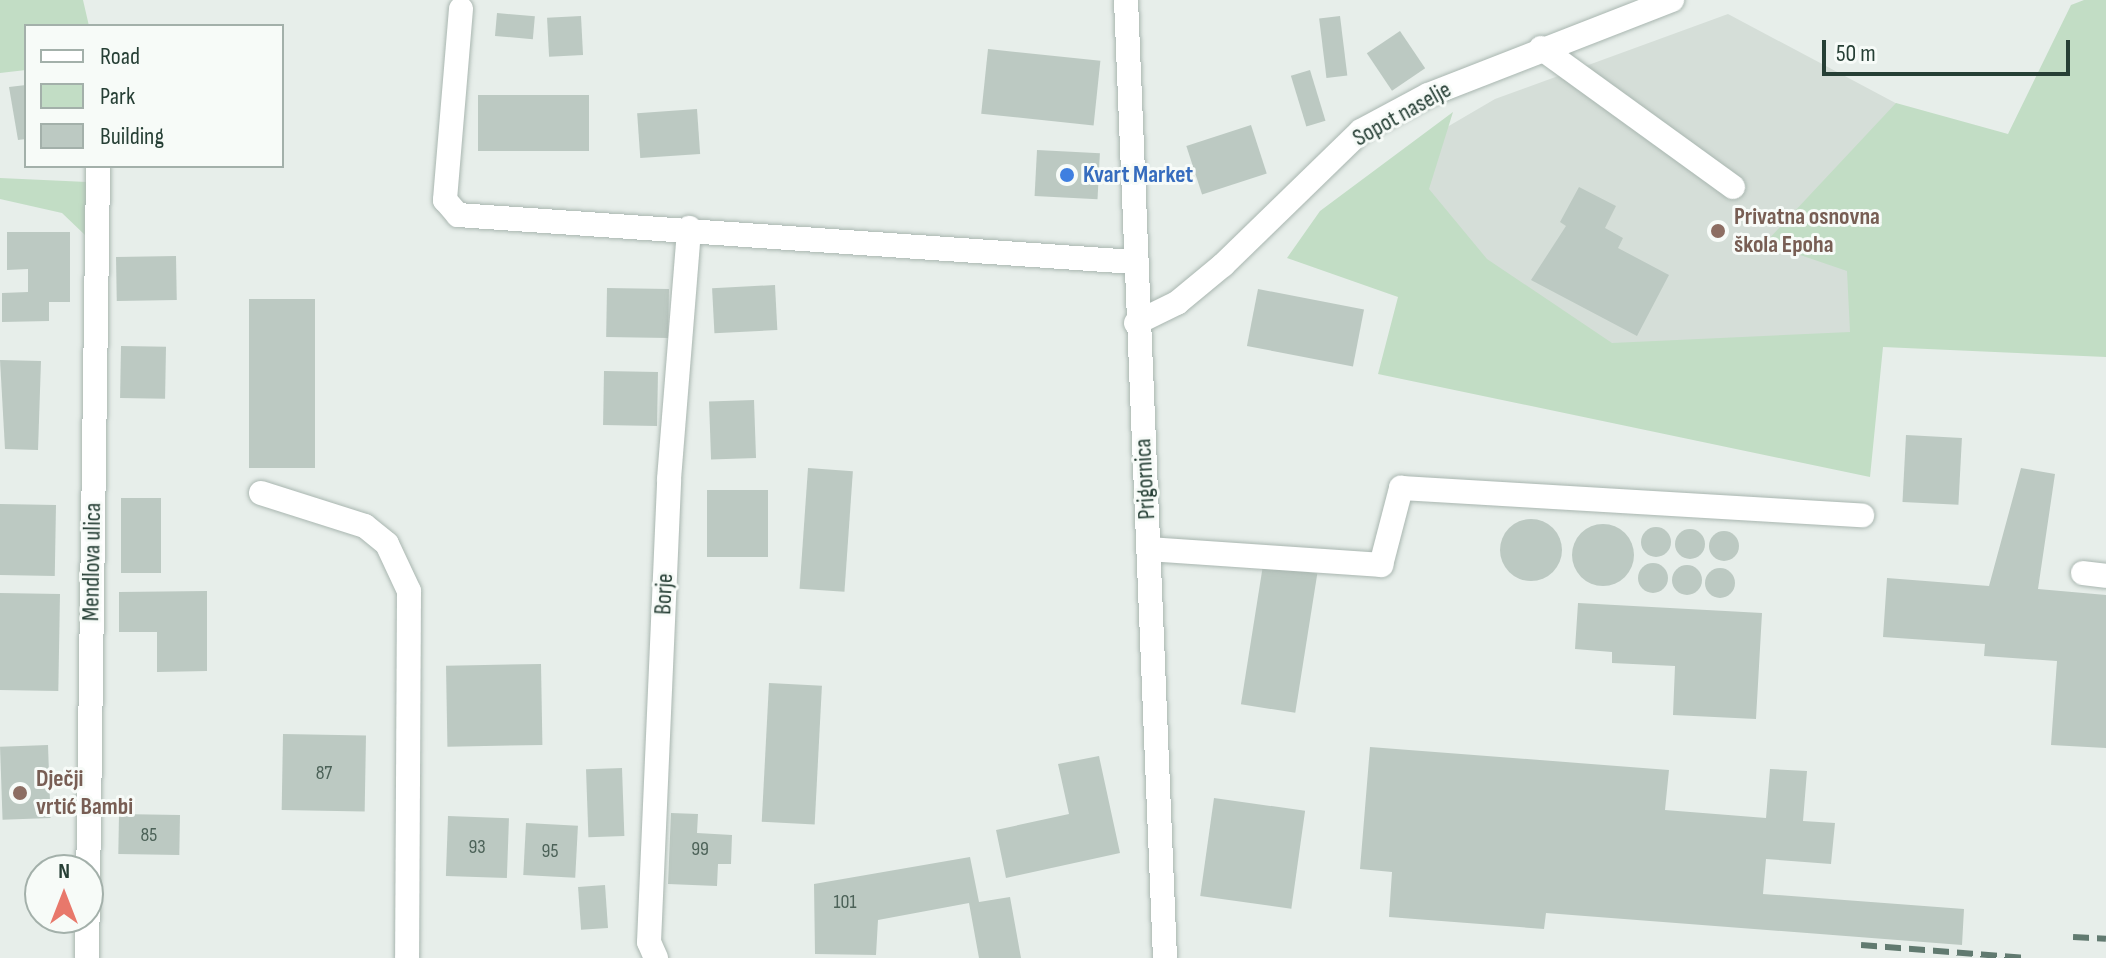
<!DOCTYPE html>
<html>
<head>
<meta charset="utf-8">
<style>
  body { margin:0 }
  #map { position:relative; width:2106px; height:958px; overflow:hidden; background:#e7eeea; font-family:"Sofia Sans Condensed",sans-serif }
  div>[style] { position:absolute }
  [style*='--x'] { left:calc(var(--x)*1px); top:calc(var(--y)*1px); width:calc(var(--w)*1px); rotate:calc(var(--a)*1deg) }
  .built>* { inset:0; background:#d5ded8 }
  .green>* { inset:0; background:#c2ddc5 }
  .building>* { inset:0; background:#bcc9c2; transform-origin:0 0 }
  .round { border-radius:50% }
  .roads { filter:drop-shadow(0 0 2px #a9b6b0) drop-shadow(0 0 2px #a9b6b0) }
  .minor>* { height:24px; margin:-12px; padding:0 12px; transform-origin:12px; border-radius:12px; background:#fff }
  .rail>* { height:6px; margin-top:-3px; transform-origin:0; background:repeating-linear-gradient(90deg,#617a70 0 16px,transparent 0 24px) }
  .dots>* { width:22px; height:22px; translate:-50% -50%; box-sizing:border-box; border:4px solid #f7fbf8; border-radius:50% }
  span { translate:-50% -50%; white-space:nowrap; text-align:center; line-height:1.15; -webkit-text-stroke:6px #f7fbf8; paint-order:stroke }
  .number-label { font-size:20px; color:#4c6258 }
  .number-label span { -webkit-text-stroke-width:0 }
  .street-label { font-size:24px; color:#263f35 }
  .shop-label { font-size:24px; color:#366cbe; font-weight:700 }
  .left { translate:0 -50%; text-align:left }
  .education-label { font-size:24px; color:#785e54; font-weight:700 }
  .legend { position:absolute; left:24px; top:24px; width:260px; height:144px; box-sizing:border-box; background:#f7fbf8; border:2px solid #a3b0aa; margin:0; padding:10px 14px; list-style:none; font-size:24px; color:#263f35 }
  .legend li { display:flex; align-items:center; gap:16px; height:40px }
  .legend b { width:40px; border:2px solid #a3b0aa }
  .north { position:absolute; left:24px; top:854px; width:80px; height:80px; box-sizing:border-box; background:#f7fbf8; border:2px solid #a3b0aa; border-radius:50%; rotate:0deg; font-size:22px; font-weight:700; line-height:32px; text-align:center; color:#263f35 }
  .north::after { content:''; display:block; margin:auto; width:28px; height:36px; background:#e8786b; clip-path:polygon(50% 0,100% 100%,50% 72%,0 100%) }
  .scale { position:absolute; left:1822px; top:40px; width:248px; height:36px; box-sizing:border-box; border:4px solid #263f35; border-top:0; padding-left:10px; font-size:24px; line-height:28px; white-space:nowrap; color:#263f35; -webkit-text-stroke:6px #f7fbf8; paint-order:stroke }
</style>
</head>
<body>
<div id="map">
  <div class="built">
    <i style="clip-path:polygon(1728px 14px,1997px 157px,1874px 343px,1850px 452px,1415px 303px,1430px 137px,1495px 99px)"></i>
  </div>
  <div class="green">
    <i style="clip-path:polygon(0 0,83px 0,89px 26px,26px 26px,26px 70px,0 73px)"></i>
    <i style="clip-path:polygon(2084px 0,2106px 0,2106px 357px,1883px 347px,1870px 477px,1378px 374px,1398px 297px,1287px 258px,1320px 211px,1453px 112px,1429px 189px,1487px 259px,1612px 343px,1850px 332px,1847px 271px,1765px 243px,1896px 103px,2008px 134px,2071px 5px)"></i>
    <i style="clip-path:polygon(0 178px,87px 182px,85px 235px,62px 213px,0 199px)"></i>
  </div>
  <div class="building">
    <i style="left:497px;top:13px;width:38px;height:23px;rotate:5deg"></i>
    <i style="left:581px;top:16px;width:39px;height:34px;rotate:87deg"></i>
    <i style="left:1340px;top:16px;width:60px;height:21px;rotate:83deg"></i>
    <i style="left:1400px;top:31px;width:45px;height:40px;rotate:56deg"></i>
    <i style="left:988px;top:49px;width:113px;height:65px;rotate:6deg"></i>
    <i style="left:1310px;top:70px;width:53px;height:20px;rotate:73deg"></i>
    <i style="clip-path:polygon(26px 85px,26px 139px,18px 140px,9px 87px)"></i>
    <i style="left:478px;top:95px;width:111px;height:56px"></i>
    <i style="left:697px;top:109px;width:45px;height:60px;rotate:86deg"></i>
    <i style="left:1251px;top:125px;width:51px;height:68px;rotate:72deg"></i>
    <i style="left:1037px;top:150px;width:63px;height:46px;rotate:3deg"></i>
    <i style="clip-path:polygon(1579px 187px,1616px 206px,1605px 228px,1623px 238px,1618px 248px,1669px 275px,1637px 336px,1531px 280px,1566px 226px,1560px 222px)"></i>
    <i style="clip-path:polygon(7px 232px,70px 232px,70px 302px,49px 302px,49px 321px,2px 322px,2px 293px,28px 292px,28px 269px,7px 270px)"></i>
    <i style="left:176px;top:256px;width:44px;height:60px;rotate:89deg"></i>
    <i style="left:775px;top:285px;width:45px;height:63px;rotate:87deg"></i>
    <i style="left:607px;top:288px;width:62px;height:49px;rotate:1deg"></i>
    <i style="left:1258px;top:289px;width:108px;height:58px;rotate:11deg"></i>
    <i style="left:249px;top:299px;width:66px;height:169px"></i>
    <i style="left:121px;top:346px;width:45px;height:52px;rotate:1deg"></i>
    <i style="clip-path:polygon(0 360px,41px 361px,38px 450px,5px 449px)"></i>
    <i style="left:604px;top:371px;width:54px;height:54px;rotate:1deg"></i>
    <i style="left:754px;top:400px;width:58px;height:45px;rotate:88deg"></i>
    <i style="left:1906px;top:435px;width:56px;height:67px;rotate:3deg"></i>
    <i style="left:808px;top:468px;width:45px;height:121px;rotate:4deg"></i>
    <i style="clip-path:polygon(2021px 468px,2055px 474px,2038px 589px,2106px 595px,2106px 748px,2051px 745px,2057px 661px,1984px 656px,1985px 644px,1883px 637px,1887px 578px,1989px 586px)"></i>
    <i style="left:707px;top:490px;width:61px;height:67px"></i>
    <i style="left:121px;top:498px;width:40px;height:75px"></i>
    <i style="left:0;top:504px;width:56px;height:71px;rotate:1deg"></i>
    <i class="round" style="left:1500px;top:519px;width:62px;height:62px"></i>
    <i class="round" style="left:1572px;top:524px;width:62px;height:62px"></i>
    <i class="round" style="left:1641px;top:527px;width:30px;height:30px"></i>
    <i class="round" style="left:1675px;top:529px;width:30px;height:30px"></i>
    <i class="round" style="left:1709px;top:531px;width:30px;height:30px"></i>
    <i class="round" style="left:1638px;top:563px;width:30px;height:30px"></i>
    <i class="round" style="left:1672px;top:565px;width:30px;height:30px"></i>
    <i style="left:1263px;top:565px;width:55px;height:141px;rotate:9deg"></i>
    <i class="round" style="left:1705px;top:568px;width:30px;height:30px"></i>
    <i style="clip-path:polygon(207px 591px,207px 671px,157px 672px,157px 632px,119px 632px,119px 592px)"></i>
    <i style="left:0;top:593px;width:60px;height:97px;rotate:1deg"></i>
    <i style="clip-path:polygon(1578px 603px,1762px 613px,1756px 719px,1673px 715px,1675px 666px,1612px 663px,1612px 652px,1575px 649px)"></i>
    <i style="left:541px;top:664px;width:81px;height:95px;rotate:89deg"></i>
    <i style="left:769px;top:683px;width:53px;height:139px;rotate:3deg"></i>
    <i style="left:283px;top:734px;width:83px;height:76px;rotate:1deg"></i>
    <i style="left:48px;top:745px;width:73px;height:48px;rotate:88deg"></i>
    <i style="clip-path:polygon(1370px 747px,1669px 770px,1665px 810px,1766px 818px,1770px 769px,1807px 771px,1803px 821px,1835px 823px,1831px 864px,1766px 859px,1763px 894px,1964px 909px,1962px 945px,1546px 913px,1544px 929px,1389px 917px,1392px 872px,1360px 869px)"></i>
    <i style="clip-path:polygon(1099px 756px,1120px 853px,1006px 878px,996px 830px,1069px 814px,1058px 764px)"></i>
    <i style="left:622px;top:768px;width:68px;height:36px;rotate:88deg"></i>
    <i style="left:1214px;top:798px;width:92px;height:99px;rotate:8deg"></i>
    <i style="clip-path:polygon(671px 813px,698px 814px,697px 833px,732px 835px,731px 864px,718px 864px,717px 886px,668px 884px)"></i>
    <i style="left:119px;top:814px;width:61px;height:40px;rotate:1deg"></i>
    <i style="left:448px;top:816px;width:61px;height:60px;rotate:2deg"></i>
    <i style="left:526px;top:823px;width:52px;height:52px;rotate:3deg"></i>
    <i style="clip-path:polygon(970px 857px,979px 902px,1010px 897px,1021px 958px,979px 958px,969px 903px,878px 920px,876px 955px,815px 954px,814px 884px)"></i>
    <i style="left:605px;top:885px;width:43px;height:27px;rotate:86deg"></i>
  </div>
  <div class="roads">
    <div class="minor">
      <i style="--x:1126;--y:0;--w:959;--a:87.67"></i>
      <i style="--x:461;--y:9;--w:192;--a:94.8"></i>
      <i style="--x:445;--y:200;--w:20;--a:49"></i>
      <i style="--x:458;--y:215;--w:678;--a:3.98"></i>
      <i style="--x:1541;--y:48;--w:237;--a:35.9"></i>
      <i style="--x:1136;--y:323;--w:46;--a:-26"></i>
      <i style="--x:1177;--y:303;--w:60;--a:-39.6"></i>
      <i style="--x:1223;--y:265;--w:192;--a:-44.2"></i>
      <i style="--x:1361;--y:131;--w:76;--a:-28.2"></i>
      <i style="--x:1428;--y:95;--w:262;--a:-21.3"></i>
      <i style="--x:261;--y:493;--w:109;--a:17.6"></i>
      <i style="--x:365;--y:526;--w:28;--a:39"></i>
      <i style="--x:387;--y:544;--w:52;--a:64.9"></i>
      <i style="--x:409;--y:591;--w:367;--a:90.3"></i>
      <i style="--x:1149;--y:549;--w:233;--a:3.9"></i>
      <i style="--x:1381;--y:565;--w:80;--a:-75.4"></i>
      <i style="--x:1401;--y:488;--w:462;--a:3.4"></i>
      <i style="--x:2083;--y:573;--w:23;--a:7"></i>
      <i style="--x:87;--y:958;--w:792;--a:-89.2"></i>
      <i style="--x:656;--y:958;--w:17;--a:-114"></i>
      <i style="--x:649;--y:942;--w:463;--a:-87.5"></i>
      <i style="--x:669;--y:479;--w:252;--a:-85.4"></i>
    </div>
  </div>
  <div class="rail">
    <i style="--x:2073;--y:937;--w:33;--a:3"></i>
    <i style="--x:1861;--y:945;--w:166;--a:4.5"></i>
  </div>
  <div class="dots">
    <i style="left:1067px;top:175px;background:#3f7fe0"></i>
    <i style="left:1718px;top:231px;background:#8d6e63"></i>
    <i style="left:20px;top:793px;background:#8d6e63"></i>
  </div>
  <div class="number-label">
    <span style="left:324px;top:773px">87</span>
    <span style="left:149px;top:835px">85</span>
    <span style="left:477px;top:847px">93</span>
    <span style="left:700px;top:849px">99</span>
    <span style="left:550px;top:851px">95</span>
    <span style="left:845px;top:902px">101</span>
  </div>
  <div class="street-label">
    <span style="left:1402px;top:114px;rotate:-29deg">Sopot naselje</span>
    <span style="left:1145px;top:479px;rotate:-93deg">Prigornica</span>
    <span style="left:92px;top:562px;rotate:-89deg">Mendlova ulica</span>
    <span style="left:664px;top:594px;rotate:-87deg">Borje</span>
  </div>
  <div class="shop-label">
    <span class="left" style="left:1083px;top:175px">Kvart Market</span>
  </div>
  <div class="education-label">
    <span class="left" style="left:1734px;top:231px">Privatna osnovna<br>škola Epoha</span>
    <span class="left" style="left:36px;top:793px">Dječji<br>vrtić Bambi</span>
  </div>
  <ul class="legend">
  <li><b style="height:10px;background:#fff"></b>Road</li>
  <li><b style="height:22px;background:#c2ddc5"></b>Park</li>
  <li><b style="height:22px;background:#bcc9c2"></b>Building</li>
  </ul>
  <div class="north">N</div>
  <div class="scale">50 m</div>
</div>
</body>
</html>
